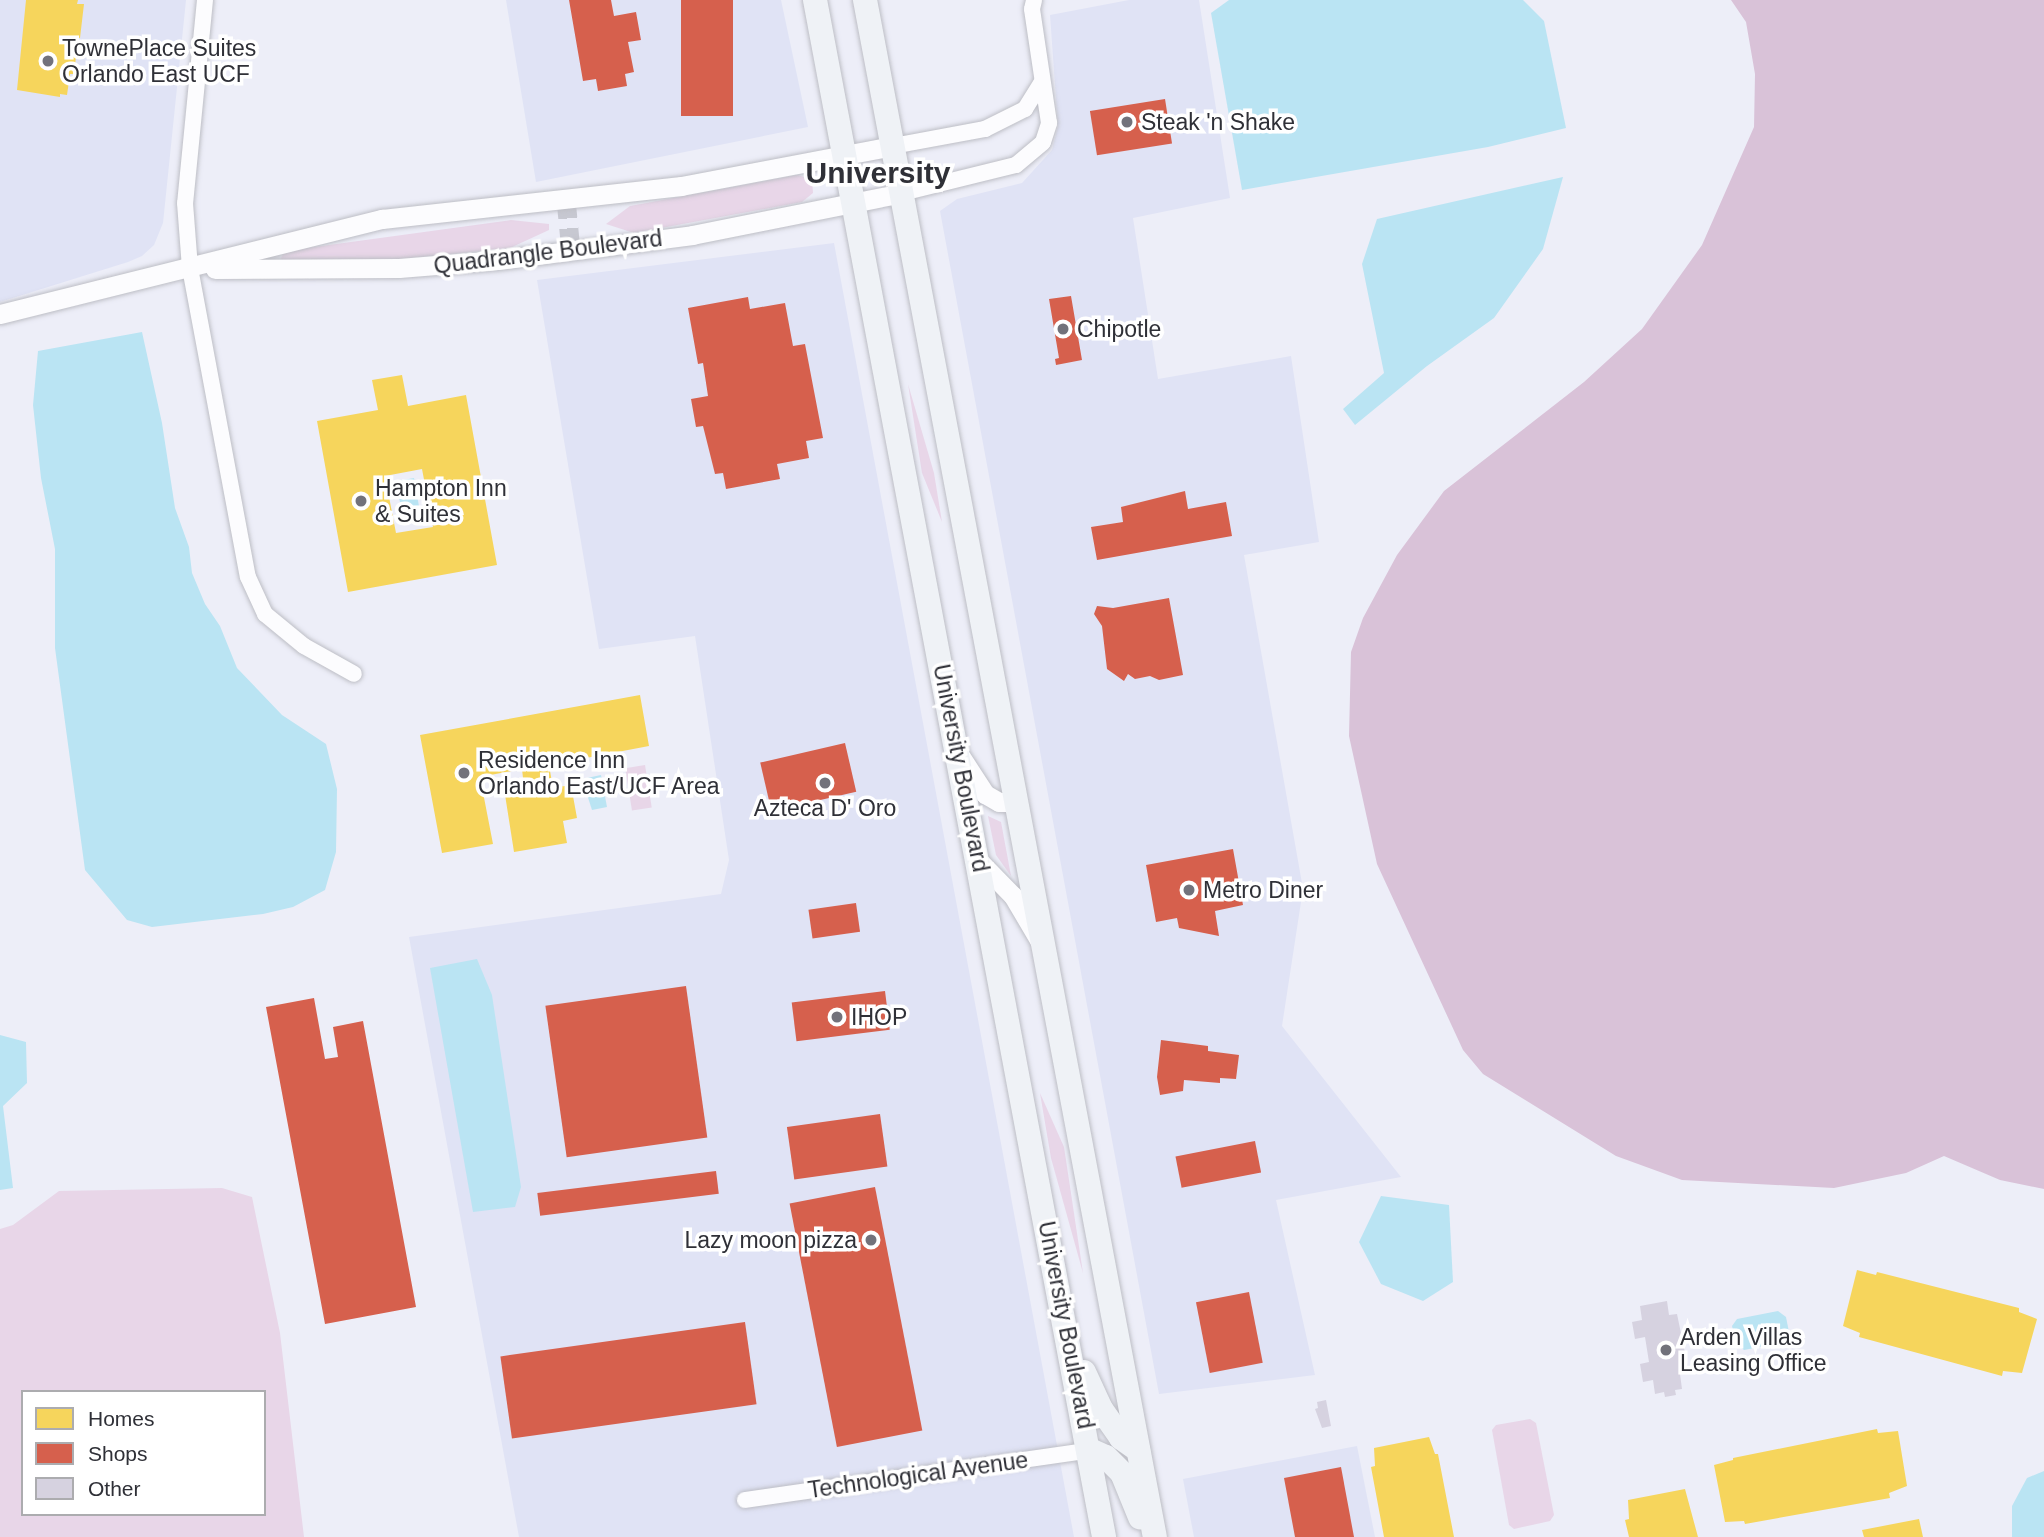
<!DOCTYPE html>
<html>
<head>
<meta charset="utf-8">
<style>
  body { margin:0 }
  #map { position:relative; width:2044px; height:1537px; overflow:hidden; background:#edeef8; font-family:Arial,sans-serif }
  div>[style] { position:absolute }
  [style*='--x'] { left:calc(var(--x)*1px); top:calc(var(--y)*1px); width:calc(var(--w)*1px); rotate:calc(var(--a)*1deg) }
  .built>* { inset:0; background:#e0e3f5 }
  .green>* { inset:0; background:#e8d6e8; transform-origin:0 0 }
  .forest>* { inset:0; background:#d9c2d8 }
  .water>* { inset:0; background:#bae4f3; transform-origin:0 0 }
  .homes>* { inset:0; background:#f6d55c }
  .shops>* { inset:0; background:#d6604d; transform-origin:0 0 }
  .building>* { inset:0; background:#d6d2e0 }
  .tertiary-tunnel>* { height:19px; margin-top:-9.5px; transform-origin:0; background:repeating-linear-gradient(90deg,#c7c8d1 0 19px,transparent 0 29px) }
  .roads { filter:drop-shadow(0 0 2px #bdbec5) drop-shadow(0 0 2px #bdbec5) }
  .minor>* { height:16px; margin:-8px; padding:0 8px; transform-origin:8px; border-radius:8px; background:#fcfcfe }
  .tertiary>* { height:19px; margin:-9.5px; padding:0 9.5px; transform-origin:9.5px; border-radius:9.5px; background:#fcfcfe }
  .primary>* { height:24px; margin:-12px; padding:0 12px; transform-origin:12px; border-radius:12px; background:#eff2f6 }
  .dots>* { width:19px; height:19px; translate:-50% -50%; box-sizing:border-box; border:4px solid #fff; border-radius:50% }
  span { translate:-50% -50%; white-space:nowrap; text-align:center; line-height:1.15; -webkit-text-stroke:7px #fff; paint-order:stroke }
  .poi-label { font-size:23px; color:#2f3037 }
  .left { translate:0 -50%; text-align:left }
  .right { translate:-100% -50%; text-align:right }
  .street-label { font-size:23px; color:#2f3037 }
  .district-label { font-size:30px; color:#2f3037; font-weight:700 }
  .legend { position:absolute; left:21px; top:1390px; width:245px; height:126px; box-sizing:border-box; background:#fff; border:2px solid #acacaf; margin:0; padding:9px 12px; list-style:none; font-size:21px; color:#2f3037 }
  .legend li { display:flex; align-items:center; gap:14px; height:35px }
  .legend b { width:35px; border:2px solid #acacaf }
</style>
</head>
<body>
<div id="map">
  <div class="built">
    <i style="clip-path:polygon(0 0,186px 0,163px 223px,154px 245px,142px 256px,128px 262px,0 302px)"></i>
    <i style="clip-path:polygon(506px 0,781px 0,808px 127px,536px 182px)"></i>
    <i style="clip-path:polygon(1129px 0,1199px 0,1230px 198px,1133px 218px,1158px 379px,1291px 356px,1319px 542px,1244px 555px,1303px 889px,1282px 1026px,1401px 1177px,1276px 1200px,1315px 1375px,1159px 1394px,940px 211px,957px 199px,1022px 183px,1052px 150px,1058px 126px,1050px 15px)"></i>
    <i style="clip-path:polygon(834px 243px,1074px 1537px,519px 1537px,409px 937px,721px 894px,729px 860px,695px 636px,599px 649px,537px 280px)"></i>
    <i style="clip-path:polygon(1357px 1446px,1375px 1537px,1194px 1537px,1183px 1479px)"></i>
  </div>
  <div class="green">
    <i style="clip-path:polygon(797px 175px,812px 179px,813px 193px,802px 202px,634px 233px,606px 224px,630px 206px)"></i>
    <i style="clip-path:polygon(511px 220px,549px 224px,549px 230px,510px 248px,390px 260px,283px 265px,281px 258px,285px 251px)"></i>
    <i style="clip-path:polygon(908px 384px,934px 473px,942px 522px,922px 473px)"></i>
    <i style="left:645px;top:765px;width:43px;height:20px;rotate:81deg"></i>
    <i style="clip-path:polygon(988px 816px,1001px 822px,1011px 876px,996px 855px)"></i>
    <i style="clip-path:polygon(1040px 1093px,1064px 1147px,1083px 1273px,1051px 1158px)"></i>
    <i style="clip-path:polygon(evenodd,222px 1188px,252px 1197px,280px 1333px,304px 1537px,0 1537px,0 1229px,13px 1225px,59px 1191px,222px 1188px,23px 1392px,264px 1392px,264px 1514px,23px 1514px,23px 1392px)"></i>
    <i style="clip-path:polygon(1530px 1419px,1536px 1423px,1554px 1515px,1550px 1521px,1514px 1529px,1509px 1525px,1492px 1430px,1496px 1425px)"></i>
  </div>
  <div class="forest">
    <i style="clip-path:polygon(1731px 0,2044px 0,2044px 1189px,2000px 1180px,1944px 1156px,1906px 1173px,1834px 1188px,1682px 1180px,1616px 1156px,1483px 1074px,1463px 1050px,1377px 864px,1349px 736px,1351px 652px,1363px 618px,1397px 555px,1444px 491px,1584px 382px,1642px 329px,1702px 245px,1754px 127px,1755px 74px,1746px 22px)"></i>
  </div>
  <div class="water">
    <i style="clip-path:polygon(1229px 0,1523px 0,1544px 21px,1566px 128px,1488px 147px,1242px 190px,1211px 13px)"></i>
    <i style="clip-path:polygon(1563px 177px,1543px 249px,1494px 318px,1427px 366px,1355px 425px,1343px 409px,1384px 373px,1362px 264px,1377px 219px)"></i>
    <i style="clip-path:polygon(142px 332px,162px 423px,175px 508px,189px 547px,192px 573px,205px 604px,220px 626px,237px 668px,282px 715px,326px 744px,337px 789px,336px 852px,325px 890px,293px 907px,263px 914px,152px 927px,127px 920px,85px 870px,55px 648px,55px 549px,41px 478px,33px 405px,38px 351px)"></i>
    <i style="left:414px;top:478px;width:36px;height:18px;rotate:80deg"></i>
    <i style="clip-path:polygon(601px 775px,607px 807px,592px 810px,582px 779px)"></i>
    <i style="clip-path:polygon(477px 959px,492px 995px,521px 1187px,515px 1207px,473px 1212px,430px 968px)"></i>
    <i style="clip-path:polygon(0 1035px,26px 1042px,27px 1083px,3px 1106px,13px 1188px,0 1190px)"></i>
    <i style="clip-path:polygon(1381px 1196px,1449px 1205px,1453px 1282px,1423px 1301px,1381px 1284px,1359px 1242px)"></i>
    <i style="clip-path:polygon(1778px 1311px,1786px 1317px,1789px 1332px,1785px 1342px,1744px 1350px,1736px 1343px,1732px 1326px,1737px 1319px)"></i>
    <i style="clip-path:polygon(2044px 1471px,2044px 1537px,2012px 1537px,2012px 1506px,2027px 1478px)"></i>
  </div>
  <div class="homes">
    <i style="clip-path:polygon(26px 0,78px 0,77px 4px,84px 4px,80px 38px,73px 37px,72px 47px,77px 48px,74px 74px,70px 74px,67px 95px,60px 94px,60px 97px,17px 90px)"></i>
    <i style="clip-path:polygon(evenodd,402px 375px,408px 406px,466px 395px,497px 565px,348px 592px,317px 421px,378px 410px,372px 380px,402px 375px,422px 469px,433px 527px,396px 533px,385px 476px,422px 469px)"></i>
    <i style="clip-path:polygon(640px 695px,649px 746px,549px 765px,553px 788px,571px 785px,577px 818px,563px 821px,567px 843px,514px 852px,503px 782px,523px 778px,522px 769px,480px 777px,493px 844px,442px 853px,420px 735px)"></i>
    <i style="clip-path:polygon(1857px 1270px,1876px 1275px,1877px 1272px,2019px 1308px,2019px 1312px,2037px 1319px,2022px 1373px,2003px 1371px,2002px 1376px,1859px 1337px,1860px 1333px,1843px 1326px)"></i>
    <i style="clip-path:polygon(1877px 1429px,1878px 1433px,1898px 1431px,1907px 1486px,1889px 1493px,1890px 1498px,1745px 1524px,1744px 1521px,1725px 1522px,1714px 1465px,1733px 1460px,1733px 1458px)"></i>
    <i style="clip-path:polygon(1429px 1437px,1435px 1454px,1438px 1454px,1454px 1537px,1384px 1537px,1371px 1467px,1375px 1466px,1374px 1448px)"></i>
    <i style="clip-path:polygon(1685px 1489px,1698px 1537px,1629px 1537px,1625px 1520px,1629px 1519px,1628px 1500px)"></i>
    <i style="clip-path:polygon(1919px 1519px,1923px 1537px,1864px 1537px,1862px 1530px)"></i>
  </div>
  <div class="shops">
    <i style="clip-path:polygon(569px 0,611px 0,614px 16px,636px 12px,641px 40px,628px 42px,634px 72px,625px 74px,627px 86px,598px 91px,596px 79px,583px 81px)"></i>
    <i style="left:681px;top:0;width:52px;height:116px"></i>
    <i style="left:1165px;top:99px;width:45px;height:76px;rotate:81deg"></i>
    <i style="clip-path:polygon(1071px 296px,1082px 360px,1056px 365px,1055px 359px,1059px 358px,1049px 299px)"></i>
    <i style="clip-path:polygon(748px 297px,750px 309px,785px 303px,793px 346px,805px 344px,823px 438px,806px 441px,809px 458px,777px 464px,780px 479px,726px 489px,723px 473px,715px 474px,703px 426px,696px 427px,691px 399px,708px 396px,703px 363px,698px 364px,688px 308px)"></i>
    <i style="clip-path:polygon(1185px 491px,1188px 509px,1226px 502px,1232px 536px,1097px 560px,1091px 527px,1123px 522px,1121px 507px)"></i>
    <i style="clip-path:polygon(1169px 598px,1183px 675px,1159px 680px,1150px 676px,1135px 679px,1128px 674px,1124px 681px,1107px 669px,1102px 626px,1094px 614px,1097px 606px,1113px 608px)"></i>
    <i style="left:845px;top:743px;width:50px;height:87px;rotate:77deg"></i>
    <i style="clip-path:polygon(1233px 849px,1243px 905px,1215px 911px,1219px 936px,1179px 928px,1177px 918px,1156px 922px,1146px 865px)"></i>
    <i style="left:856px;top:903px;width:29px;height:48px;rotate:82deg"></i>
    <i style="left:686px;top:986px;width:153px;height:142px;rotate:82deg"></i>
    <i style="left:885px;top:991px;width:39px;height:94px;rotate:83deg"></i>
    <i style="clip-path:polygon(314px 998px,325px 1059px,338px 1057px,333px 1027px,363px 1021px,416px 1307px,325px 1324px,266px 1007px)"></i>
    <i style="clip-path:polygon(1161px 1040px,1208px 1046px,1208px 1051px,1239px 1055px,1236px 1079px,1220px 1078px,1220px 1083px,1184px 1080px,1183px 1091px,1160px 1095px,1157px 1077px)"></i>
    <i style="left:880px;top:1114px;width:53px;height:94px;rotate:82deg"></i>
    <i style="left:1255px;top:1141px;width:32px;height:81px;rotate:79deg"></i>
    <i style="left:716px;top:1171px;width:23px;height:180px;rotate:83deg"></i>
    <i style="left:875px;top:1187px;width:248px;height:87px;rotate:79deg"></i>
    <i style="left:1249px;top:1292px;width:72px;height:54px;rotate:79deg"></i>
    <i style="left:745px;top:1322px;width:83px;height:247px;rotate:82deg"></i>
    <i style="clip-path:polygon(1341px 1467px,1354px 1537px,1295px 1537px,1284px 1478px)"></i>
  </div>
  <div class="building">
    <i style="clip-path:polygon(1667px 1301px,1669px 1315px,1677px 1314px,1689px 1372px,1680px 1374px,1682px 1389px,1675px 1390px,1676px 1395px,1665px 1397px,1664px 1392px,1655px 1394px,1653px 1380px,1643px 1382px,1640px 1364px,1649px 1362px,1645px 1337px,1635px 1339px,1632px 1322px,1642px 1320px,1640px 1306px)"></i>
    <i style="clip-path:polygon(1326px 1400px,1331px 1426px,1322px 1428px,1315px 1409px,1318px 1408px,1317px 1402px)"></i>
  </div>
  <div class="tertiary-tunnel">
    <i style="--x:566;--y:199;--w:52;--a:84.5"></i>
  </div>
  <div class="roads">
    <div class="minor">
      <i style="--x:205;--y:0;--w:204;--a:95.6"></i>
      <i style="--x:185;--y:203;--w:65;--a:85.6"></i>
      <i style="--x:190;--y:268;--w:314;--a:79.4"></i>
      <i style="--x:248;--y:577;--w:41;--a:65.3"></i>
      <i style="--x:265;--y:614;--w:50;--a:39.4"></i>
      <i style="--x:304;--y:646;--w:57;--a:29.2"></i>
      <i style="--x:893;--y:146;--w:94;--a:-10.5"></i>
      <i style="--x:985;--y:129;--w:45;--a:-26.6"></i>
      <i style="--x:1025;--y:109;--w:32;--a:-58"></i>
      <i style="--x:902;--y:193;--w:117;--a:-13.8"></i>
      <i style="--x:1016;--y:165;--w:35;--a:-40"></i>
      <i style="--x:1043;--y:142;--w:20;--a:-72"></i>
      <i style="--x:1049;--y:123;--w:115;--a:-98.5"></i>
      <i style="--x:1032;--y:9;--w:9;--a:-77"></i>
      <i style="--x:745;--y:1500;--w:349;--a:-8.2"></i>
    </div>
    <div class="tertiary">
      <i style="--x:215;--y:269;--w:184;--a:-0.3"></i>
      <i style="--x:399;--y:268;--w:99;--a:-4.6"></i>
      <i style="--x:498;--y:260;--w:196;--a:-7.3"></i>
      <i style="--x:692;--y:235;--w:214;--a:-11.3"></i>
      <i style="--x:0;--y:314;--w:394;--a:-14"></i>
      <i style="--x:382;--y:219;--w:301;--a:-6.3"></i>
      <i style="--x:681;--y:186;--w:216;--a:-10.7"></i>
      <i style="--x:959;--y:754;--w:48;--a:57"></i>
      <i style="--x:985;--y:794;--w:16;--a:30"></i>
      <i style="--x:999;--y:802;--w:18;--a:0"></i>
      <i style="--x:979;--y:861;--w:49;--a:45.8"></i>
      <i style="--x:1013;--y:896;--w:51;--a:59.4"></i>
    </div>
    <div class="primary">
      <i style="--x:815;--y:0;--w:1564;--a:79.35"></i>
      <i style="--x:865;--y:0;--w:1564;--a:79.32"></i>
      <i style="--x:1084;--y:1372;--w:41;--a:65.3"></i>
      <i style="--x:1101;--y:1409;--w:35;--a:55"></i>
      <i style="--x:1121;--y:1438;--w:21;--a:35"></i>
      <i style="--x:1090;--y:1450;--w:17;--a:24"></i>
      <i style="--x:1106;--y:1457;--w:23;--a:45"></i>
      <i style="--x:1122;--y:1473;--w:48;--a:67.8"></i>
    </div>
  </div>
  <div class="dots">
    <i style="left:48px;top:61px;background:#72727b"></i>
    <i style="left:1127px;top:122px;background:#72727b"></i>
    <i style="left:1063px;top:329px;background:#72727b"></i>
    <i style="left:361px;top:501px;background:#72727b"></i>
    <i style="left:464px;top:773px;background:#72727b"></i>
    <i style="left:825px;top:783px;background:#72727b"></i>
    <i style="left:1189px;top:890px;background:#72727b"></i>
    <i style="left:837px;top:1017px;background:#72727b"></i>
    <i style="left:871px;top:1240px;background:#72727b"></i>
    <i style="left:1666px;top:1350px;background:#72727b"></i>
  </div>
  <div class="poi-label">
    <span class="left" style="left:62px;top:61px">TownePlace Suites<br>Orlando East UCF</span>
    <span class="left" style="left:1141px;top:122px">Steak 'n Shake</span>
    <span class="left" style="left:1077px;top:329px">Chipotle</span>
    <span class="left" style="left:375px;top:501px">Hampton Inn<br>&amp; Suites</span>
    <span class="left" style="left:478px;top:773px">Residence Inn<br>Orlando East/UCF Area</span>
    <span style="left:825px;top:808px">Azteca D' Oro</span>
    <span class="left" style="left:1203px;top:890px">Metro Diner</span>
    <span class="left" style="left:851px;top:1017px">IHOP</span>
    <span class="right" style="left:857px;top:1240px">Lazy moon pizza</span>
    <span class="left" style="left:1680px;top:1350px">Arden Villas<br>Leasing Office</span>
  </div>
  <div class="street-label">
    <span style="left:548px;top:252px;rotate:-7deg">Quadrangle Boulevard</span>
    <span style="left:961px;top:768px;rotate:79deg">University Boulevard</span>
    <span style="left:1066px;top:1325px;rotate:79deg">University Boulevard</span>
    <span style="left:918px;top:1475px;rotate:-8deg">Technological Avenue</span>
  </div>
  <div class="district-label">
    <span style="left:878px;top:173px">University</span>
  </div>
  <ul class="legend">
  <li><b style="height:19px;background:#f6d55c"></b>Homes</li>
  <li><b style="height:19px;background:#d6604d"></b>Shops</li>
  <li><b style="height:19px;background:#d6d2e0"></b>Other</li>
  </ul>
</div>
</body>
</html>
